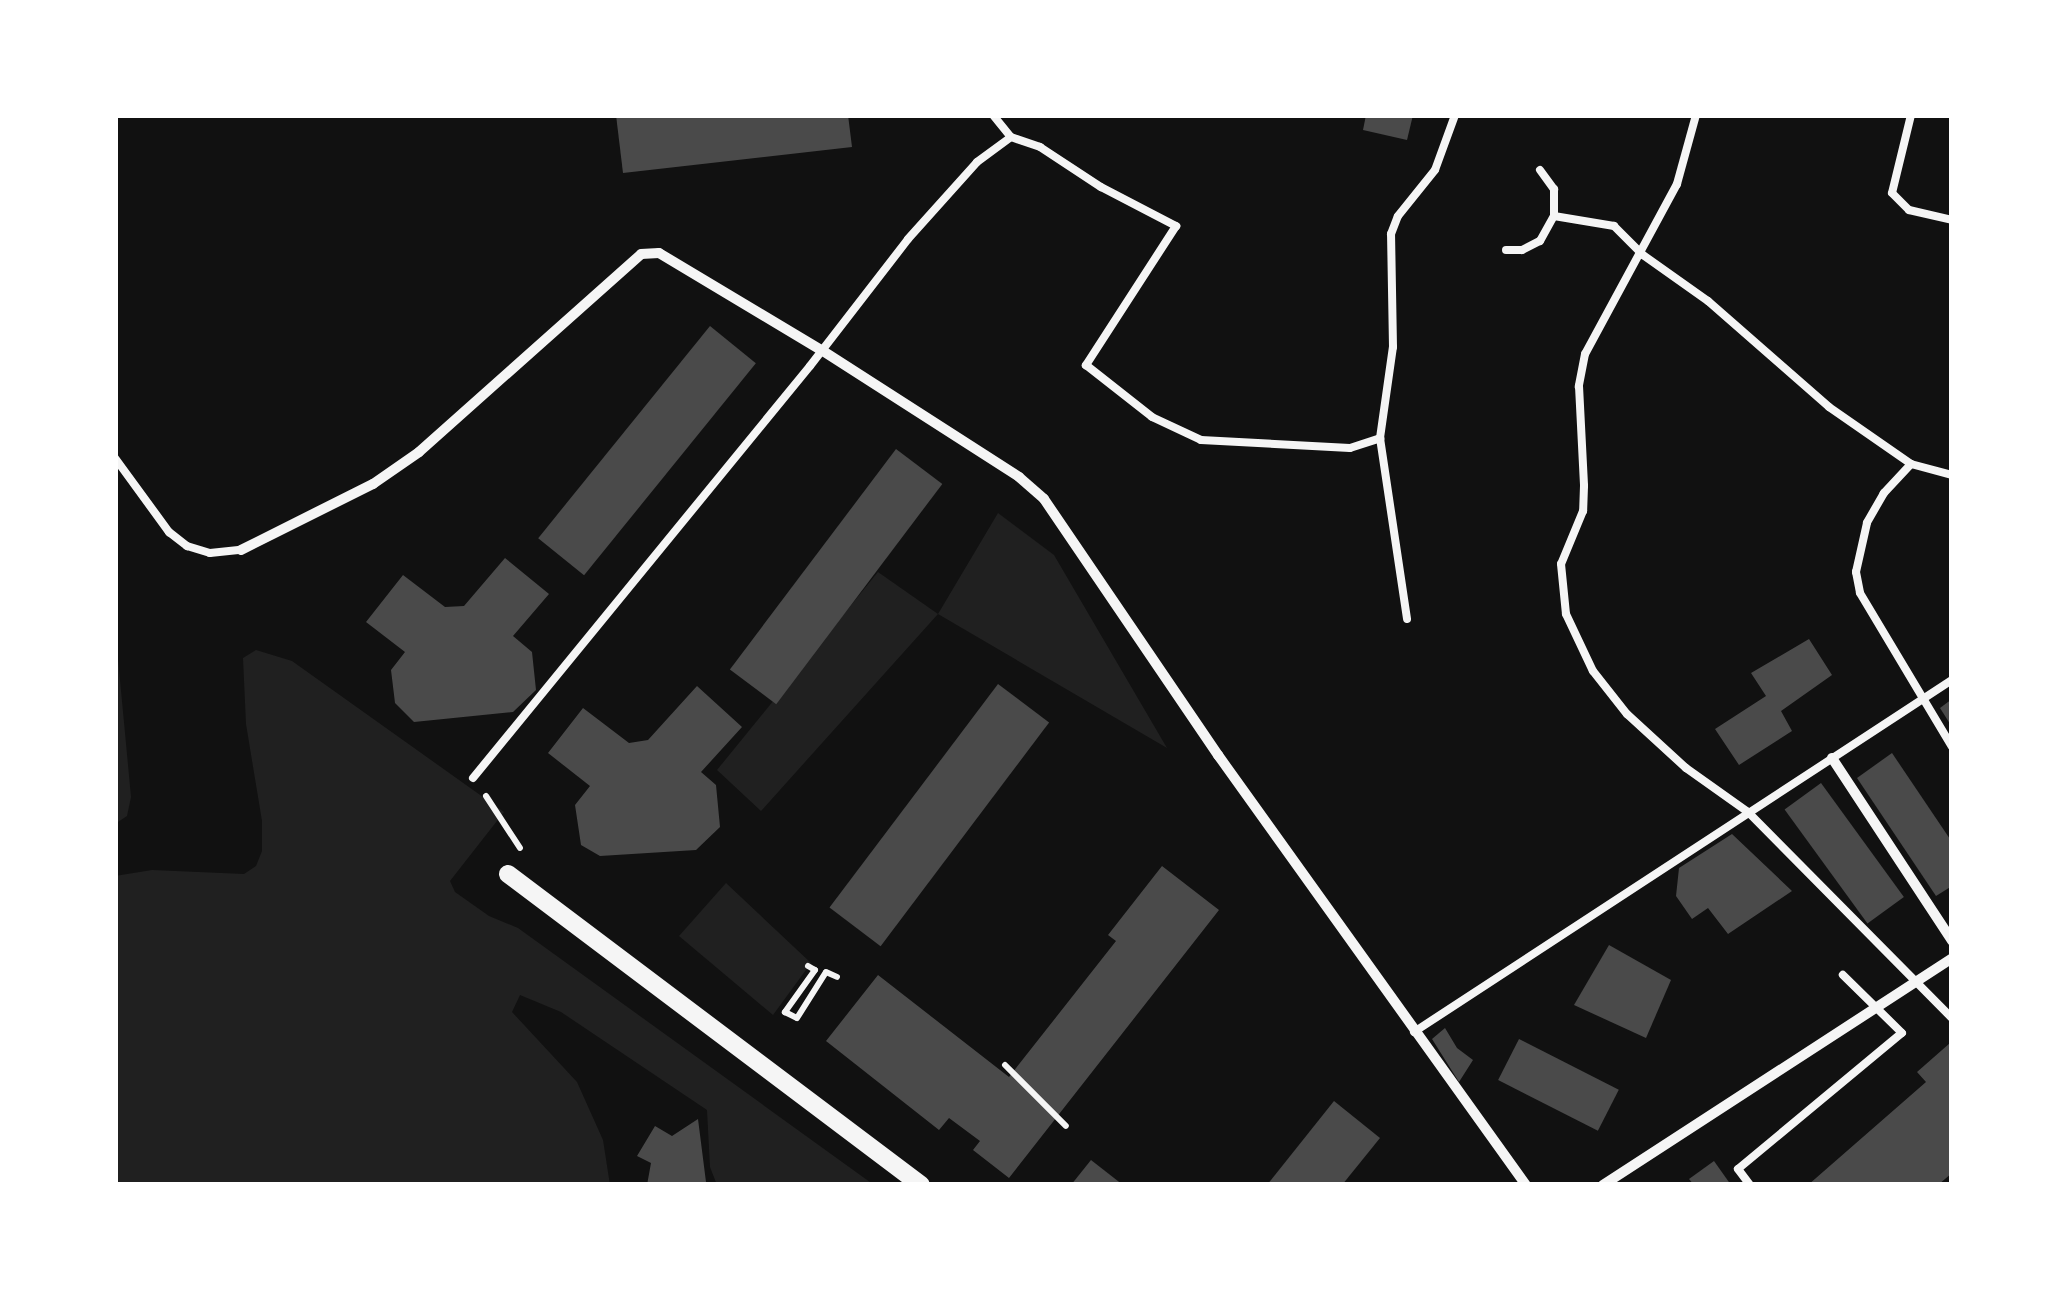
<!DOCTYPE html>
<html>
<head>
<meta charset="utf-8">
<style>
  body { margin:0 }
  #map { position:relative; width:2067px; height:1300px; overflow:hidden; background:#111; font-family:"Public Sans",sans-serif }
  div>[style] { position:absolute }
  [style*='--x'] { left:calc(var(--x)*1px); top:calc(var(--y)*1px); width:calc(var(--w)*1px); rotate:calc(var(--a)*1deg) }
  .green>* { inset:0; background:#202020 }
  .building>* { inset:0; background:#4a4a4a; transform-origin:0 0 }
  .path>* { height:6px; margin:-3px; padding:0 3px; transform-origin:3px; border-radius:3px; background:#f5f5f5 }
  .service>* { height:8px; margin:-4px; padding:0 4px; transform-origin:4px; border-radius:4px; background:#f5f5f5 }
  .minor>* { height:10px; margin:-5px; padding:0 5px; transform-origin:5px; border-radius:5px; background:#f5f5f5 }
  .tertiary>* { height:18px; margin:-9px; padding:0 9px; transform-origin:9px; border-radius:9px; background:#f5f5f5 }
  span { translate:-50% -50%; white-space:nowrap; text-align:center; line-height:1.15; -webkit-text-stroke:9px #fff; paint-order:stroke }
  .frame { position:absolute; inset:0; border:118px solid #fff; pointer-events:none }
</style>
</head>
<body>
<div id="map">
  <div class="green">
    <i style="clip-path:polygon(998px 513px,1054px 555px,1167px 748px,938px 614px,761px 811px,717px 770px,878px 572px,938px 614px)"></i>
    <i style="clip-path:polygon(115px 627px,131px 797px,127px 816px,115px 824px)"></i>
    <i style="clip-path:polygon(256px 650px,292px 661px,504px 812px,450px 881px,455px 892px,489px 916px,518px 928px,874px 1185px,717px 1185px,710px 1167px,707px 1110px,561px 1012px,520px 995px,512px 1012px,577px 1082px,603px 1140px,610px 1185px,115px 1185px,115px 876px,152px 870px,244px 874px,256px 866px,262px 851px,262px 821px,246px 724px,243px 658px)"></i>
    <i style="clip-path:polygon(726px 883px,811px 963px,773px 1015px,679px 936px)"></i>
  </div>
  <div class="building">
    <i style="clip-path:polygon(616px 115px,848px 115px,852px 147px,623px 173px)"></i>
    <i style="clip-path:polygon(1366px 115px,1413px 115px,1407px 140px,1363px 130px)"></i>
    <i style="left:710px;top:326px;width:59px;height:273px;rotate:39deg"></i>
    <i style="left:896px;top:449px;width:58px;height:276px;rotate:37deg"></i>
    <i style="clip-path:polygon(505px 558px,549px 594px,513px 636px,532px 652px,536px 690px,513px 712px,414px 722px,395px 703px,391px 670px,405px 652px,366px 622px,403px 575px,445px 607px,464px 606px)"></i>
    <i style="clip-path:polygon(1809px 639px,1832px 675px,1781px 711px,1792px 731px,1739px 765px,1715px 729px,1766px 696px,1751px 673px)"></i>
    <i style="left:998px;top:684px;width:64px;height:280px;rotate:37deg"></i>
    <i style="clip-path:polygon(697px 686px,742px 727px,701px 772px,716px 785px,720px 827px,696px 850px,600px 856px,581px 845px,575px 805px,590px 786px,548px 753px,583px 708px,629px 743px,648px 740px)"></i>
    <i style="clip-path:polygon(1952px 699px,1952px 727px,1940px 708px)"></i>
    <i style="clip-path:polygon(1892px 753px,1952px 842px,1952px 886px,1936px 896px,1857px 778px)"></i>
    <i style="left:1821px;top:783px;width:141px;height:45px;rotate:54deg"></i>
    <i style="clip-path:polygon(1732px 834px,1792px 891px,1728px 934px,1708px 908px,1692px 919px,1676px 896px,1679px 868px)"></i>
    <i style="clip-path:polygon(1162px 866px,1219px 910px,1009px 1178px,973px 1150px,980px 1141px,949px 1118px,939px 1130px,826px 1041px,878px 975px,1009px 1077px,1116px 941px,1108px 935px)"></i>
    <i style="clip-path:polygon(1609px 945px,1671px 980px,1646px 1038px,1574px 1005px)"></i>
    <i style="clip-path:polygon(1445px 1028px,1457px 1048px,1473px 1060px,1459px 1082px,1432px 1039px)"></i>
    <i style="left:1519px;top:1039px;width:112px;height:46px;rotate:27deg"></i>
    <i style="clip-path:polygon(1950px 1043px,1952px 1173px,1938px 1185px,1808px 1185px,1926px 1082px,1917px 1072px)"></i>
    <i style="clip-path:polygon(1334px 1101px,1380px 1138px,1342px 1185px,1267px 1185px)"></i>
    <i style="clip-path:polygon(698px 1119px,706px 1182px,647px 1185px,651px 1163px,637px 1156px,655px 1126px,672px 1136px)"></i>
    <i style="clip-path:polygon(1091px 1160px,1123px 1185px,1071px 1185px)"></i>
    <i style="clip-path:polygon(1714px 1161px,1731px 1185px,1694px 1185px,1689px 1179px)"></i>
  </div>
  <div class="path">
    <i style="--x:486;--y:796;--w:62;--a:56.8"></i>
    <i style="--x:808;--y:966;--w:8;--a:30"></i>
    <i style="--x:815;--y:970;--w:52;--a:125.5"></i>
    <i style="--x:785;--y:1012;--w:13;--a:27"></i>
    <i style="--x:797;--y:1018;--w:54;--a:-57.8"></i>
    <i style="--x:826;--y:972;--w:12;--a:24"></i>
    <i style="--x:1005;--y:1065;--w:86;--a:45"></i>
  </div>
  <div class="service">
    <i style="--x:993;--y:115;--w:28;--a:51"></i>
    <i style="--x:1696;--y:115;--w:72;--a:105.4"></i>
    <i style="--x:1677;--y:184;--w:193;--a:118.4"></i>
    <i style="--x:1585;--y:354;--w:33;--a:101"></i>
    <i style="--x:1579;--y:386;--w:100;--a:87.1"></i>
    <i style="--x:1584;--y:486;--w:25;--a:92"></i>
    <i style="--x:1583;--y:511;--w:57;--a:112.5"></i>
    <i style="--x:1561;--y:564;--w:50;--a:84.3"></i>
    <i style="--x:1566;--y:614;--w:63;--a:64.7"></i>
    <i style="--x:1593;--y:671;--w:55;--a:51.7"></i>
    <i style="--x:1627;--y:714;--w:80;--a:42.5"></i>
    <i style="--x:1686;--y:768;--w:76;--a:35.4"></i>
    <i style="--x:1748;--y:812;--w:290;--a:45.3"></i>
    <i style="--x:1911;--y:115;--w:80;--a:103.7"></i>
    <i style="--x:1892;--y:193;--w:24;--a:45"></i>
    <i style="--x:1909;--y:210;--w:44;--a:13.1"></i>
    <i style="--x:1540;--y:170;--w:24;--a:54"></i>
    <i style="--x:1554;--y:189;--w:27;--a:90"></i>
    <i style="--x:1506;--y:250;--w:16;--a:0"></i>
    <i style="--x:1522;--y:250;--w:20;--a:-27"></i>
    <i style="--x:1540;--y:241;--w:29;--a:-61"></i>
    <i style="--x:1554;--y:216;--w:61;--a:9.5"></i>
    <i style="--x:1614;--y:226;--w:41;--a:45"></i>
    <i style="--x:1643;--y:255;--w:80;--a:35.3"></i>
    <i style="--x:1708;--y:301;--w:161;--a:41.2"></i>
    <i style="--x:1829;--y:407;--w:100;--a:34.8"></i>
    <i style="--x:1911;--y:464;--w:40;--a:133"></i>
    <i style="--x:1884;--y:493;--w:34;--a:120"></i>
    <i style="--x:1867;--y:523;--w:50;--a:102.7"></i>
    <i style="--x:1856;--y:572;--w:21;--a:79"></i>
    <i style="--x:1860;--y:593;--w:179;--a:59.1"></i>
    <i style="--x:1380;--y:438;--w:183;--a:81.5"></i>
    <i style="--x:115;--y:458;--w:92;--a:53.9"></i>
    <i style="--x:169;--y:532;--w:23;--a:38"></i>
    <i style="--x:187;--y:546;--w:24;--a:17"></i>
    <i style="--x:210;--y:553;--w:31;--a:-6"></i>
    <i style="--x:1911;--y:464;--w:42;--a:15"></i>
    <i style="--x:473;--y:778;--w:532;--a:-50.72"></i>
    <i style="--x:810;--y:366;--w:160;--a:-52.3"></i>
    <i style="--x:908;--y:239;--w:103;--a:-48.1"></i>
    <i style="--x:977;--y:162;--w:42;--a:-36.3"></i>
    <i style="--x:1011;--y:137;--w:31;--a:19"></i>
    <i style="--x:1040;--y:147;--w:73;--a:33.3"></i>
    <i style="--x:1101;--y:187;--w:85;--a:27.5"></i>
    <i style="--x:1176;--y:226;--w:166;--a:122.9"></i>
    <i style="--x:1086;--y:365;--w:84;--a:38.2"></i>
    <i style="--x:1152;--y:417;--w:54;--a:25.1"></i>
    <i style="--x:1201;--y:440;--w:149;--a:3.1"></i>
    <i style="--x:1350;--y:448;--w:32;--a:-18"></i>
    <i style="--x:1380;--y:438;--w:92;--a:-81.9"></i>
    <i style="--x:1393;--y:347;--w:113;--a:-91"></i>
    <i style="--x:1391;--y:234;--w:19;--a:-69"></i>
    <i style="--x:1398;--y:216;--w:59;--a:-51.2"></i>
    <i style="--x:1435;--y:170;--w:59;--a:-70"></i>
    <i style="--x:1414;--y:1032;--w:643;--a:-33.2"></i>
    <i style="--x:1750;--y:1185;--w:20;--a:-127"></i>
    <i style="--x:1738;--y:1169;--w:213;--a:-39.7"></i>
    <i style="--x:1902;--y:1033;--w:83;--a:-135.5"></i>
  </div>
  <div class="minor">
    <i style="--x:241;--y:550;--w:148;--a:-26.6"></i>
    <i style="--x:373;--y:484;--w:56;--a:-34.8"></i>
    <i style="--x:419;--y:452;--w:297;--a:-41.7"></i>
    <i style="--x:641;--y:254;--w:18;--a:-3"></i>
    <i style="--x:659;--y:253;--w:191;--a:30.9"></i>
    <i style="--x:823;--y:351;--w:233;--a:32.7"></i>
    <i style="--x:1019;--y:477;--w:33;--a:41"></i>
    <i style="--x:1044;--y:499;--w:310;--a:55.8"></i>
    <i style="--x:1218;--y:755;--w:529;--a:54.39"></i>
    <i style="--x:1832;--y:758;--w:219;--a:56.7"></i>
    <i style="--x:1603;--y:1185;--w:416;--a:-33"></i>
  </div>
  <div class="tertiary">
    <i style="--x:508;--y:874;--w:517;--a:36.98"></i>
  </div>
  <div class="frame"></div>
</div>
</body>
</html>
